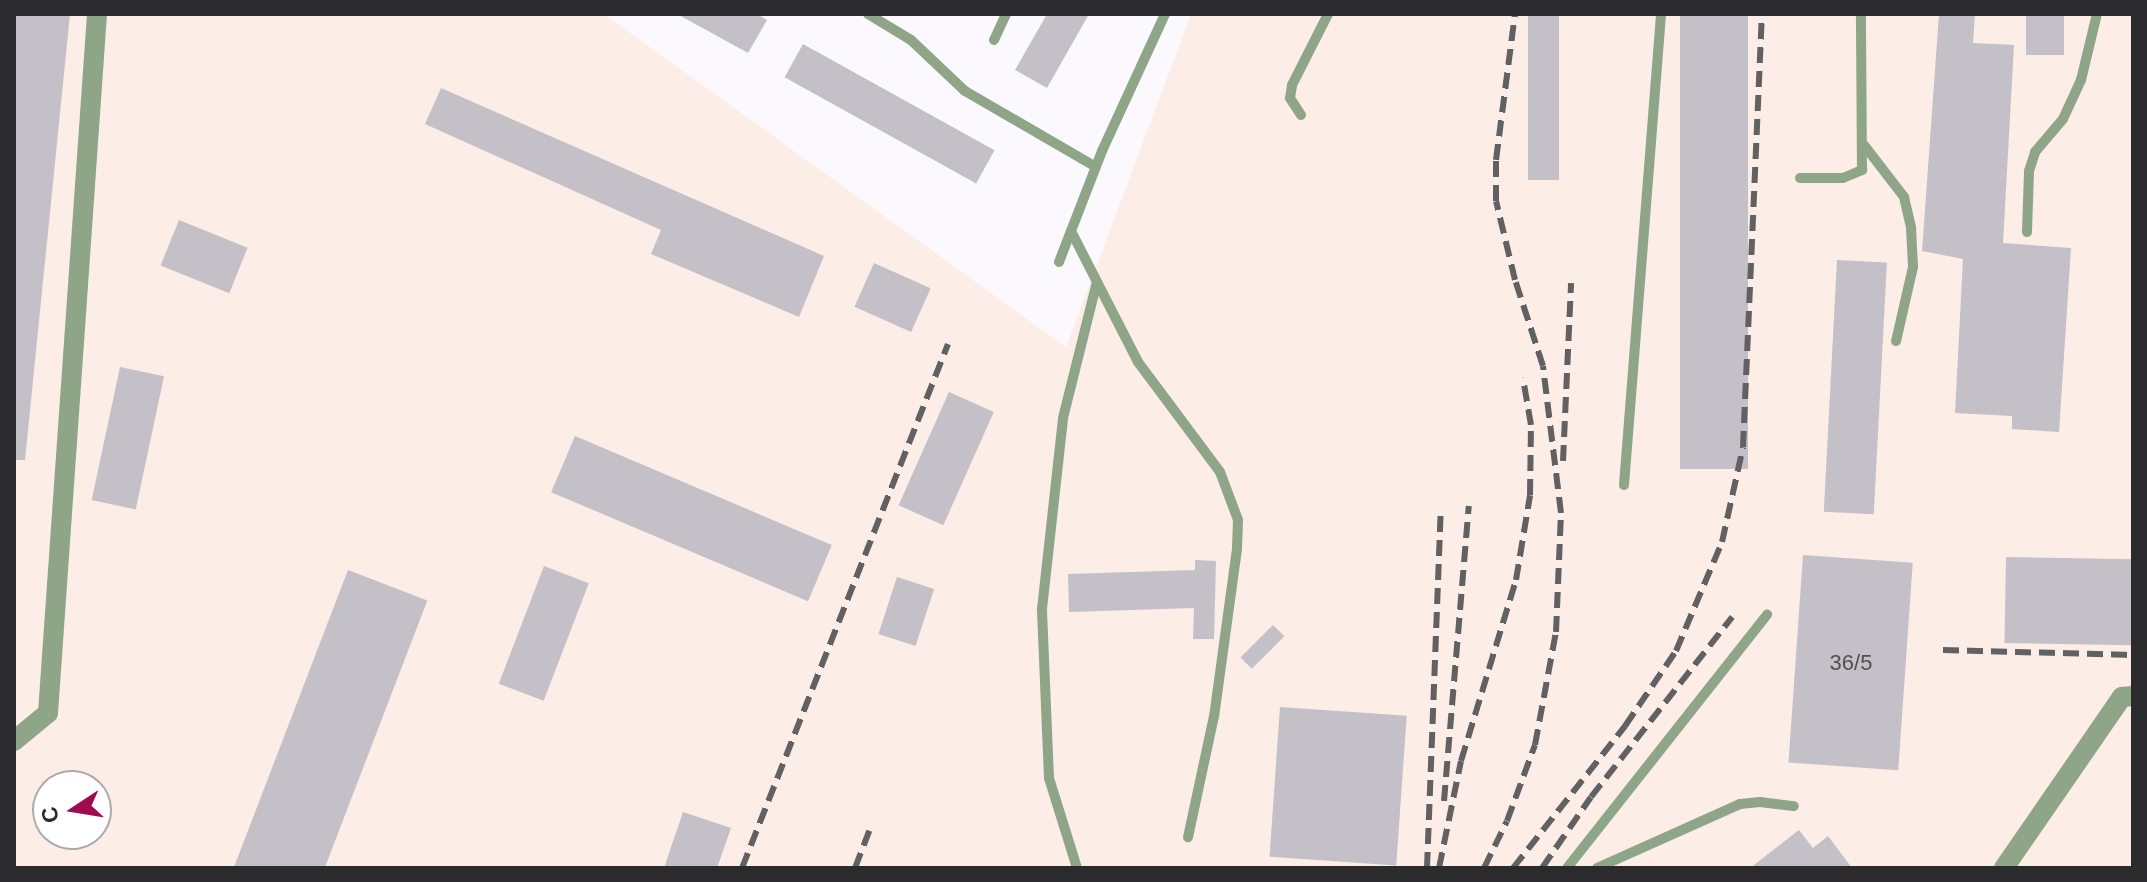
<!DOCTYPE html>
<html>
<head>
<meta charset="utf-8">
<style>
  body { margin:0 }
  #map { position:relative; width:2147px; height:882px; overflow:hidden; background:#fcf9fe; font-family:Helvetica,sans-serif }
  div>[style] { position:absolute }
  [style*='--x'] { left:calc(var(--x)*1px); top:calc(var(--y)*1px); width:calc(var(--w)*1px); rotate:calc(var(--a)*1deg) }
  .industrial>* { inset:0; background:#fcede7 }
  .building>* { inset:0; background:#c3c0c7; transform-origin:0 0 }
  .lane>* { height:10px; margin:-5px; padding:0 5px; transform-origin:5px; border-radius:5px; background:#8ea687 }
  .street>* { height:20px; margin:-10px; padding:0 10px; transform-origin:10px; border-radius:10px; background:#8ea687 }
  .rail>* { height:6px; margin-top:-3px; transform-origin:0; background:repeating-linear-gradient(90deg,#616063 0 16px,transparent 0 24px) }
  span { translate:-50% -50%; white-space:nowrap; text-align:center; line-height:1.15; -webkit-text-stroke:6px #fff; paint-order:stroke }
  .number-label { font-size:22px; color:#515053 }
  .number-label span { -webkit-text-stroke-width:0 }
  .frame { position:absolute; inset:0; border:16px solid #2b2a2c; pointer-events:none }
  .north { position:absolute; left:32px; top:770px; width:80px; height:80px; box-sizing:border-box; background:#fff; border:2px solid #aaaaab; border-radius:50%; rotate:258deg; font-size:22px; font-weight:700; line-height:32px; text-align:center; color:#2b2a2c }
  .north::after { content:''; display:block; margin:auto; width:28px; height:36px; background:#a00a4f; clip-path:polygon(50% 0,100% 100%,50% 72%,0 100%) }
</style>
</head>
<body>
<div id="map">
  <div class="industrial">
    <i style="clip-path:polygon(evenodd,14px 14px,604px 14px,1066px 347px,1191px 14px,2133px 14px,2133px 868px,14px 868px,14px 14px,48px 786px,96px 786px,96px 834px,48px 834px,48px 786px)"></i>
  </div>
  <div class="building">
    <i style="clip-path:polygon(14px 14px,70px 14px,25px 460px,14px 460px)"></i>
    <i style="clip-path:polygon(677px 14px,757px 14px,767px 20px,748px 53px)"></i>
    <i style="clip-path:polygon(1047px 14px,1089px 14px,1047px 88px,1015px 70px)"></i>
    <i style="left:1528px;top:14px;width:31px;height:166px"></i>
    <i style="left:1680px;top:14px;width:68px;height:455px"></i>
    <i style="clip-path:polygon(1939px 14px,1975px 14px,1973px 43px,2014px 45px,2003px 243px,2071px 248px,2059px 432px,2012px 429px,2012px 416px,1955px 413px,1963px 259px,1922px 251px)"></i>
    <i style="left:2026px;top:14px;width:38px;height:41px"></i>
    <i style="left:803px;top:44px;width:219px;height:38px;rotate:29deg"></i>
    <i style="clip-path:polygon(441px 88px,824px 256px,799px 317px,651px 254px,661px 230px,425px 124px)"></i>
    <i style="left:179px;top:220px;width:74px;height:49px;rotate:22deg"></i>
    <i style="left:1837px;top:260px;width:50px;height:252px;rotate:3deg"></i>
    <i style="left:874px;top:263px;width:62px;height:48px;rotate:24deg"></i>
    <i style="left:120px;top:367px;width:45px;height:136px;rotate:12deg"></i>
    <i style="left:949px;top:392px;width:49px;height:124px;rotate:24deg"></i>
    <i style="left:575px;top:436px;width:279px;height:61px;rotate:23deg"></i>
    <i style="left:1803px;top:555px;width:110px;height:208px;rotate:4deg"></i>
    <i style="left:2006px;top:557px;width:127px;height:86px;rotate:1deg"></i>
    <i style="clip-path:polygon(1195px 560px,1216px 561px,1214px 639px,1193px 639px,1194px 608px,1069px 612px,1068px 574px,1195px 570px)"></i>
    <i style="left:544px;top:566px;width:48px;height:126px;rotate:21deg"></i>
    <i style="left:348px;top:570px;width:85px;height:321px;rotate:21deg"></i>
    <i style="left:897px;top:577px;width:39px;height:60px;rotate:18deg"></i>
    <i style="left:1273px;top:625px;width:16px;height:46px;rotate:45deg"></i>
    <i style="left:1280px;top:707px;width:127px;height:150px;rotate:4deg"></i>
    <i style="clip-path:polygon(683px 812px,731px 828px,717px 868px,664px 868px)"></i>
    <i style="clip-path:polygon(1799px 830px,1813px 848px,1828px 836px,1852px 868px,1750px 868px)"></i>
  </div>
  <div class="lane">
    <i style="--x:868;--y:14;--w:50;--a:31.2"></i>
    <i style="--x:911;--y:40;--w:74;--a:43.4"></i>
    <i style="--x:965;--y:91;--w:151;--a:30.1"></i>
    <i style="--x:994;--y:40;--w:29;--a:-65"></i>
    <i style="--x:1301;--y:115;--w:20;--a:-123"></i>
    <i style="--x:1290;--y:98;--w:13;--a:-81"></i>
    <i style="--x:1292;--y:85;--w:80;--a:-63.1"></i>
    <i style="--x:1864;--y:145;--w:66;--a:52.4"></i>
    <i style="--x:1904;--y:197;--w:32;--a:77"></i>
    <i style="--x:1911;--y:228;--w:39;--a:87"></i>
    <i style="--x:1913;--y:267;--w:76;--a:102.9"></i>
    <i style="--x:1800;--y:178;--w:43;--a:0"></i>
    <i style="--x:1843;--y:178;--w:21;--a:-23"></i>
    <i style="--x:1862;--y:170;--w:156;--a:-90.4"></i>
    <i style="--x:1071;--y:231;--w:147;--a:62.9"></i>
    <i style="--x:1138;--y:362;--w:137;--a:53.3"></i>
    <i style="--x:1220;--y:472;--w:51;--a:69.4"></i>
    <i style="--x:1238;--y:520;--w:29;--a:92"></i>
    <i style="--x:1237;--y:549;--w:169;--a:97.8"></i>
    <i style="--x:1214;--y:716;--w:124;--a:102.1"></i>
    <i style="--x:2027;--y:232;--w:61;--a:-88.1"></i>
    <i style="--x:2029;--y:171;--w:20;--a:-72"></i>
    <i style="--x:2035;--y:152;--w:43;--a:-49.7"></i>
    <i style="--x:2063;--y:119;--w:43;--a:-65.2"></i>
    <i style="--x:2081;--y:80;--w:68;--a:-76.4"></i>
    <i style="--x:1059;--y:262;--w:119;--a:-68.8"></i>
    <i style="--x:1102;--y:151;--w:151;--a:-65.3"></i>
    <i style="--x:1624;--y:485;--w:472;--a:-85.5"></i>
    <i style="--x:1077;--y:868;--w:94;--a:-107.3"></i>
    <i style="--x:1049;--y:778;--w:169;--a:-92.4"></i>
    <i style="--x:1042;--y:609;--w:192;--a:-83.7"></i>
    <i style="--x:1063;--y:418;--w:140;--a:-76"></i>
    <i style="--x:1567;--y:868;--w:323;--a:-51.7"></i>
    <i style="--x:1597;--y:868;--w:157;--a:-24.1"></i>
    <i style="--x:1740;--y:804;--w:20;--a:-6"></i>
    <i style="--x:1760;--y:802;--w:34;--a:7"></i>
  </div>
  <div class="street">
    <i style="--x:14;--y:741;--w:44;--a:-39.5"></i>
    <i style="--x:48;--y:713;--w:701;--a:-85.99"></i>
    <i style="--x:2004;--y:868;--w:208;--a:-55.4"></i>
    <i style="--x:2122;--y:697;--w:11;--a:-5"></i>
  </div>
  <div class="rail">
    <i style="--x:1563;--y:461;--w:178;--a:-87.4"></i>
    <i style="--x:1943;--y:650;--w:190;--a:1.5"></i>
    <i style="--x:1444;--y:801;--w:296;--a:-85.2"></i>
    <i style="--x:742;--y:868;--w:563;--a:-68.54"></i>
    <i style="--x:855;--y:868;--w:40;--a:-69"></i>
    <i style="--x:1427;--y:868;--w:359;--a:-87.8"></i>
    <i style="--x:1439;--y:868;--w:109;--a:-78.4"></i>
    <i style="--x:1461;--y:761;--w:189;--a:-73.1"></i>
    <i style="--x:1516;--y:580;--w:86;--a:-80.6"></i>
    <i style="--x:1530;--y:495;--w:70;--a:-89.2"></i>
    <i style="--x:1531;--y:425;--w:48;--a:-99.7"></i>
    <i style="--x:1484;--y:868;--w:52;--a:-63.9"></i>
    <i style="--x:1507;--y:821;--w:81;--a:-69.8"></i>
    <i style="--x:1535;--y:745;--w:115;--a:-79.5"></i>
    <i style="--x:1556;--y:632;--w:119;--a:-87.6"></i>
    <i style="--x:1561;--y:513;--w:148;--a:-97"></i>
    <i style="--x:1543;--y:366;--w:90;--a:-108"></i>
    <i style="--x:1515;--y:280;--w:81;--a:-103.5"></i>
    <i style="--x:1496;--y:201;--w:41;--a:-90"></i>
    <i style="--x:1496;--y:160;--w:147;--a:-82.6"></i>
    <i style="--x:1513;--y:868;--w:181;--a:-51.7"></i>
    <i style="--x:1625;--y:726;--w:91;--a:-55.8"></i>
    <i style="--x:1676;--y:651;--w:118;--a:-67.1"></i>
    <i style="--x:1722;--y:542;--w:97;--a:-77.5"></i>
    <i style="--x:1743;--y:447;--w:433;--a:-87.5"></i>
    <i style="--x:1542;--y:868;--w:86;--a:-55.4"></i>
    <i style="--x:1591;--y:797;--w:229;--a:-51.9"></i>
  </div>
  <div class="number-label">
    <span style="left:1851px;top:663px">36/5</span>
  </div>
  <div class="frame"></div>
  <div class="north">С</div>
</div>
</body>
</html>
